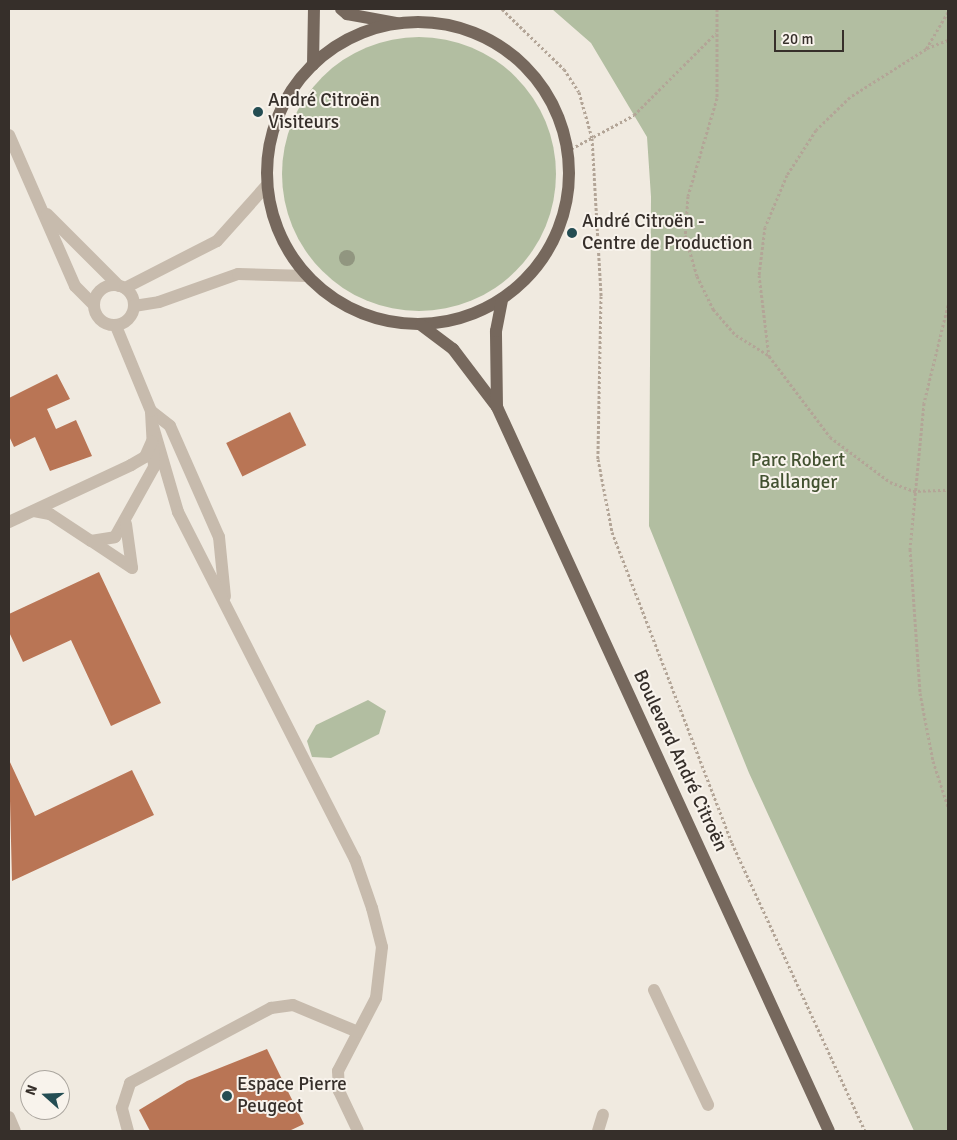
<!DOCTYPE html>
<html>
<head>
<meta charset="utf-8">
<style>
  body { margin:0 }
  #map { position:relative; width:957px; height:1140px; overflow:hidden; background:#f0eae0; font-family:Signika,sans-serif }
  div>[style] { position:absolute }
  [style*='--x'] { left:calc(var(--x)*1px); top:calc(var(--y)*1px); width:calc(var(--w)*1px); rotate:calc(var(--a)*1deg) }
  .green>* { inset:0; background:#b2bea1 }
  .round { border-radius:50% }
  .building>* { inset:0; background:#b97555; transform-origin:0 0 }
  .path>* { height:3px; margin-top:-1.5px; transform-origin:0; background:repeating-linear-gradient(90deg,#b3a597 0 2.5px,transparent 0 5px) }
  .minor>* { height:12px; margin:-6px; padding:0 6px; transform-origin:6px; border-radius:6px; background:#c7bbad }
  .minor>.ring { margin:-6px; padding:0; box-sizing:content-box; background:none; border:12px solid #c7bbad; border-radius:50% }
  .major>* { height:12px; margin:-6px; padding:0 6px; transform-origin:6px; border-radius:6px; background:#76685d }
  .major>.ring { margin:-6px; padding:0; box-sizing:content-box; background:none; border:12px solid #76685d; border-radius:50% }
  .trees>* { width:16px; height:16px; margin:-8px; border-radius:50%; background:#919680 }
  .dots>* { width:14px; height:14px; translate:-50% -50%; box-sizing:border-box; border:2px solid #f8f3ec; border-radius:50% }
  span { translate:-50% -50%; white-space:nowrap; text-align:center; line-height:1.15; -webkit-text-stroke:4px #f8f3ec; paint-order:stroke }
  .poi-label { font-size:19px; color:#362f2a }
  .left { translate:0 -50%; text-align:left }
  .park-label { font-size:19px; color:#435231 }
  .street-label { font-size:19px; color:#362f2a }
  .frame { position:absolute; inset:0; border:10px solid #362f2a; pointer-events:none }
  .north { position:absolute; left:20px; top:1070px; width:50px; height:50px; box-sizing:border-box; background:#f8f3ec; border:1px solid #aaa59e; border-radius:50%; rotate:290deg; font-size:14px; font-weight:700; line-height:20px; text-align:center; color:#362f2a }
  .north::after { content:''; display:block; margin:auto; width:18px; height:22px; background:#244d53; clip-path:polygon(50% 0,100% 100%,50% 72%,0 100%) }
  .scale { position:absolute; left:774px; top:30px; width:70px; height:22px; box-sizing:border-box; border:2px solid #362f2a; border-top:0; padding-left:6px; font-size:15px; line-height:18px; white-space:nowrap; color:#362f2a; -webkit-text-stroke:4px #f8f3ec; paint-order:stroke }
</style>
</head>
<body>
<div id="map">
  <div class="green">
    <i style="clip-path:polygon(552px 9px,948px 9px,948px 1131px,914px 1131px,749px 773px,649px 526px,651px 197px,647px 137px,591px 43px)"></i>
    <i class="round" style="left:282px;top:37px;width:274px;height:274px"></i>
    <i style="clip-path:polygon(368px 700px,386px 711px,379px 734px,331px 758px,312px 757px,307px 741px,316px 725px)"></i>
  </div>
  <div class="building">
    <i style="clip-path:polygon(57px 374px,70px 399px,47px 409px,56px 429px,76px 420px,92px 456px,50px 471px,35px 437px,14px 447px,9px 436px,9px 398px)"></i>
    <i style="left:290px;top:412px;width:37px;height:71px;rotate:64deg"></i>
    <i style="clip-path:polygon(99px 572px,161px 703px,111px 726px,71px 640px,23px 662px,9px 632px,9px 614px)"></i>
    <i style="clip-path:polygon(9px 760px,35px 816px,132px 770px,154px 815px,12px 881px)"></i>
    <i style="clip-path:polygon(267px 1049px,304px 1124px,289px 1131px,150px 1131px,139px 1110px,187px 1081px)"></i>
  </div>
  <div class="path">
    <i style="--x:502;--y:9;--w:86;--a:44.1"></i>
    <i style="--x:564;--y:69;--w:27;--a:57"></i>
    <i style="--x:579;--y:92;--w:48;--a:74.2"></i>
    <i style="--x:592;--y:138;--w:158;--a:86.7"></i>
    <i style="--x:601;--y:296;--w:163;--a:91.1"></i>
    <i style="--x:598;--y:459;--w:74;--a:79.1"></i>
    <i style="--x:612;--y:532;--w:333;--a:68.9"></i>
    <i style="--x:732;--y:843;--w:317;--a:65.2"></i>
    <i style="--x:717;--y:9;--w:89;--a:90"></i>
    <i style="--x:717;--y:98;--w:102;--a:106.5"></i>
    <i style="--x:688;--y:196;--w:39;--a:94"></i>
    <i style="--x:685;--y:235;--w:43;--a:73.7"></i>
    <i style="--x:697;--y:276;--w:37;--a:64"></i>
    <i style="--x:713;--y:309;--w:35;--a:49"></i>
    <i style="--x:736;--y:335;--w:39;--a:32"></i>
    <i style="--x:948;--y:12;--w:43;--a:120.7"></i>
    <i style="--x:926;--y:49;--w:90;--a:147.7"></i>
    <i style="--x:850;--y:97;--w:47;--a:135.9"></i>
    <i style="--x:816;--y:130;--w:54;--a:122.8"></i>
    <i style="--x:787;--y:175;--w:56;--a:112.9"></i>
    <i style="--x:765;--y:227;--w:48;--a:97.1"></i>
    <i style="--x:759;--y:275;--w:82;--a:83"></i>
    <i style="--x:769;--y:356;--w:101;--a:53"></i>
    <i style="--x:830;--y:437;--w:75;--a:36.9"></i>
    <i style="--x:890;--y:482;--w:25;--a:21"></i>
    <i style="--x:913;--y:491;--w:35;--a:-2"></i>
    <i style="--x:927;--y:48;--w:22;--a:-21"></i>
    <i style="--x:567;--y:151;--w:76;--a:-28.2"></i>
    <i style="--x:634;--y:115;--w:116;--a:-45"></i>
    <i style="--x:948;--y:305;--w:101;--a:103.8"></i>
    <i style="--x:924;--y:403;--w:147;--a:95.5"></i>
    <i style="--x:910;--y:549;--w:144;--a:86"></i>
    <i style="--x:920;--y:693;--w:69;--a:79.2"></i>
    <i style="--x:933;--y:761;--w:48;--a:71.9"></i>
  </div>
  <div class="minor">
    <i style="--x:9;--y:135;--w:165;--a:66.4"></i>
    <i style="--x:75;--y:286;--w:25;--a:45"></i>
    <i style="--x:47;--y:214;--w:102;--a:45"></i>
    <i class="ring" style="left:94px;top:285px;width:28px;height:28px"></i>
    <i style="--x:125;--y:288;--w:103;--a:-27.1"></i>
    <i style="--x:217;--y:241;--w:75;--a:-48.2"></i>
    <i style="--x:134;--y:306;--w:25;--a:-9"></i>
    <i style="--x:159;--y:302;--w:84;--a:-19.5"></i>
    <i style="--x:238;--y:274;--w:69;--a:1.7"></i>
    <i style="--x:151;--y:411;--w:24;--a:38"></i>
    <i style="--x:170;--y:426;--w:121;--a:66.2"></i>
    <i style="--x:219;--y:537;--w:60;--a:84.3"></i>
    <i style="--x:152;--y:423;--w:93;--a:73.7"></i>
    <i style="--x:178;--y:512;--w:390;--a:63"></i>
    <i style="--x:355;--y:859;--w:52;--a:70.9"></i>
    <i style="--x:372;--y:908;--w:40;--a:75.6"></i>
    <i style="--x:382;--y:947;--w:51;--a:96.7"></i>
    <i style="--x:376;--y:998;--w:82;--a:117.5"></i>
    <i style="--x:338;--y:1071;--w:20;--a:87"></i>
    <i style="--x:339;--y:1091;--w:44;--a:64.6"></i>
    <i style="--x:34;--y:511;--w:16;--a:11"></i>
    <i style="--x:50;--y:514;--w:49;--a:33.4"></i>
    <i style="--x:91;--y:541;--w:24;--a:-9"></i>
    <i style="--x:115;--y:537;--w:80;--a:-60.9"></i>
    <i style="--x:154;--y:467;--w:56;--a:-93.1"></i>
    <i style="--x:151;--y:411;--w:92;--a:-112.4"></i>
    <i style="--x:9;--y:522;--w:135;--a:-25"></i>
    <i style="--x:131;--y:465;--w:16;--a:-30"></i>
    <i style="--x:145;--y:457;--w:17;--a:-66"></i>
    <i style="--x:126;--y:524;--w:44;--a:82.2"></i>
    <i style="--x:93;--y:542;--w:47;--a:33.7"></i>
    <i style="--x:654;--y:990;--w:127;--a:64.8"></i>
    <i style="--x:9;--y:1117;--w:15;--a:67"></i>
    <i style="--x:128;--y:1131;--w:24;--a:-105"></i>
    <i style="--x:122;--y:1108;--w:26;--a:-72"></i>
    <i style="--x:130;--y:1083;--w:160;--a:-28"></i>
    <i style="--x:271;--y:1008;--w:22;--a:-8"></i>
    <i style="--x:293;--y:1005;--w:70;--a:22.6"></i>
    <i style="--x:598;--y:1131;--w:17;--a:-73"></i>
  </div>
  <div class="major">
    <i style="--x:341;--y:9;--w:8;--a:40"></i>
    <i style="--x:347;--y:14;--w:51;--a:10.2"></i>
    <i class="ring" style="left:267px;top:22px;width:290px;height:290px"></i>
    <i style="--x:313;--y:65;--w:56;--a:-89"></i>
    <i style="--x:421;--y:325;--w:40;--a:37"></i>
    <i style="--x:453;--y:349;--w:73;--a:52.8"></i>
    <i style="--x:497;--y:407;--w:796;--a:65.37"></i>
    <i style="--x:497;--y:407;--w:76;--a:-90.8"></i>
    <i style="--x:496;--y:331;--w:33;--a:-79"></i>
  </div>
  <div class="trees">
    <i style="left:347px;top:258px"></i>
  </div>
  <div class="dots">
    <i style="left:258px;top:112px;background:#244d53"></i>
    <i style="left:572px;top:233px;background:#244d53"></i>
    <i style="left:227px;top:1096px;background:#244d53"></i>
  </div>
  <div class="poi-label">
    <span class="left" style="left:268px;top:112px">André Citroën<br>Visiteurs</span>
    <span class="left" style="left:582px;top:233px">André Citroën -<br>Centre de Production</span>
    <span class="left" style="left:237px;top:1096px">Espace Pierre<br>Peugeot</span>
  </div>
  <div class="park-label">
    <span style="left:798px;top:472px">Parc Robert<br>Ballanger</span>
  </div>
  <div class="street-label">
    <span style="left:680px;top:761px;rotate:65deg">Boulevard André Citroën</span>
  </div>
  <div class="frame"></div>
  <div class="north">N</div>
  <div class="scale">20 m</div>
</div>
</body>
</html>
